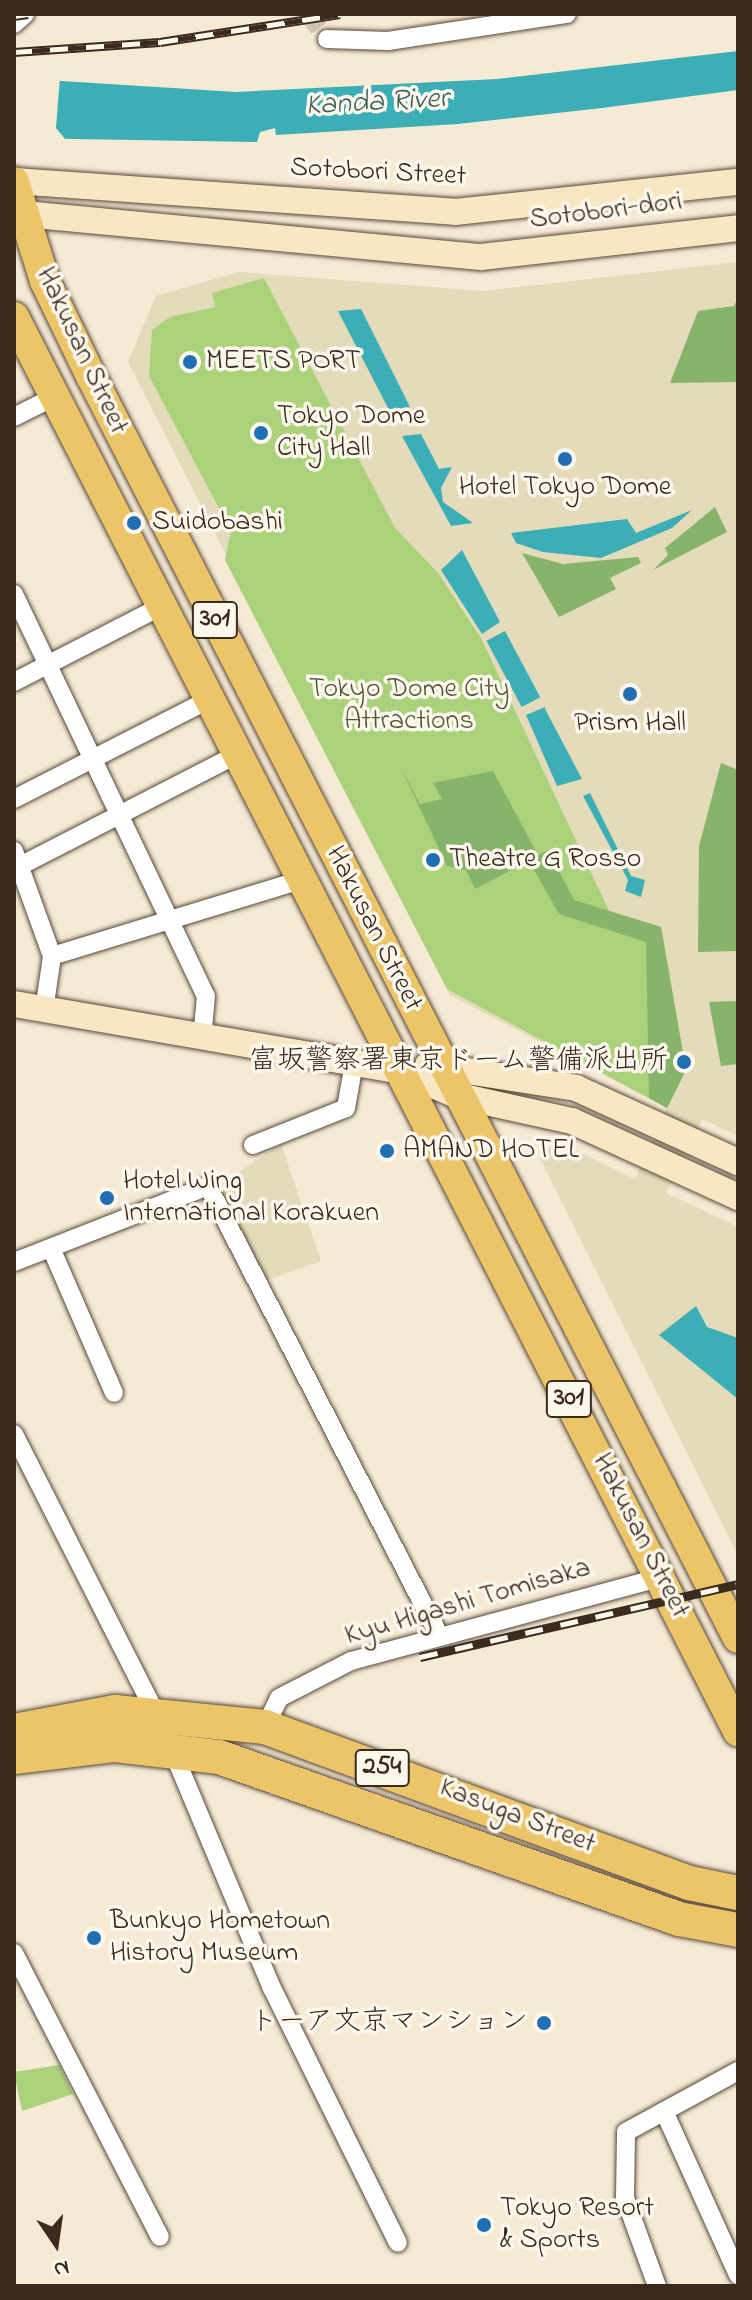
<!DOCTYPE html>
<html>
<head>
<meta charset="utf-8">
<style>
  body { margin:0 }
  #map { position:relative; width:752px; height:2300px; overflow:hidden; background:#f6ead5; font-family:"Indie Flower","Klee One",sans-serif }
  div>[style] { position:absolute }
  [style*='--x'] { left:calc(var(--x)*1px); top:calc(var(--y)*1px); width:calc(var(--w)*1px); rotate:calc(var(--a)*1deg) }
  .built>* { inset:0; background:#e3dbba }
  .green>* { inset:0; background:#abd17b }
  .forest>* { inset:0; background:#88b36b }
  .water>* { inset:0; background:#3caeb5; transform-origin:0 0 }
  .pier>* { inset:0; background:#f6ead5 }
  .street-tunnel>* { height:18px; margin-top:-9px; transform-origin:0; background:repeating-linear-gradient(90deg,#d1c4b0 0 18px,transparent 0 27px) }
  .roads { filter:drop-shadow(0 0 2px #574739) drop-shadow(0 0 2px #574739) }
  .street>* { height:18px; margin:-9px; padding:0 9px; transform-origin:9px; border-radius:9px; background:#fff }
  .secondary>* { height:26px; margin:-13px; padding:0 13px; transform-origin:13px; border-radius:13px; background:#f7e8c3 }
  .primary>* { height:30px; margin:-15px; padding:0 15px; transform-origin:15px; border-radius:15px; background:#ecc569 }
  .highway>* { height:34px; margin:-17px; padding:0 17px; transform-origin:17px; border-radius:17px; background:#ecc569 }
  .rail>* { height:9px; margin-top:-4.5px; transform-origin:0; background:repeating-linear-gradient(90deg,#fbf7ec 0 18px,#3b2a1e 0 36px); box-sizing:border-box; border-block:2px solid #3b2a1e }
  .dots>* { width:22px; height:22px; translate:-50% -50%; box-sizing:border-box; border:4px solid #fbf7ec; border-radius:50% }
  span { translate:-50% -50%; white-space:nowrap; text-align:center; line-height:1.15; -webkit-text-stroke:7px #fbf7ec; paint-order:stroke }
  .shield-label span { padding:2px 6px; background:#fbf7ec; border:2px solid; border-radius:6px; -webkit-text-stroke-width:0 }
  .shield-label { font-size:26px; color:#3b2a1e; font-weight:700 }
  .street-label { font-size:28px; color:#3b2a1e }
  .poi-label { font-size:28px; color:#3b2a1e }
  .left { translate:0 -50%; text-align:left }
  .right { translate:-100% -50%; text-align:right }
  .park-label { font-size:28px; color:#575435 }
  .water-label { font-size:30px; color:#3b5f5a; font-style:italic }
  .frame { position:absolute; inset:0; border:16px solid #3b2a1e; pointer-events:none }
  .north { position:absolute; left:16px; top:2204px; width:80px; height:80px; -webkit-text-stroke:6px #fbf7ec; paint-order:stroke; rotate:167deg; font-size:22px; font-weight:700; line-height:32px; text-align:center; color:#3b2a1e }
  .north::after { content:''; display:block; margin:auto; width:28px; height:36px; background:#3b2a1e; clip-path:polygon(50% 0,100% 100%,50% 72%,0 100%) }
</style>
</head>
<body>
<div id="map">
  <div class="built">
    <i style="clip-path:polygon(738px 262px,738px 1136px,702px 1119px,666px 1193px,738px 1227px,738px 1555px,540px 1158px,550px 1147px,569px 1147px,635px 1179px,667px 1108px,450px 995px,128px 362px,156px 296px,239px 272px,483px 291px)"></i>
    <i style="clip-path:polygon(281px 1144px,321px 1261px,262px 1282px,215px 1188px)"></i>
  </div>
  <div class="green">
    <i style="clip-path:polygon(264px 278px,395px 528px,438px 573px,481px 638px,609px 911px,661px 927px,686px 1070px,667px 1108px,447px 989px,225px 560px,231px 531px,149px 376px,152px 330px,170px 317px,215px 307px,212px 293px)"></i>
    <i style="clip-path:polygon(59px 2065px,73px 2094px,22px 2111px,14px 2072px)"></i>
  </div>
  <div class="forest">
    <i style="clip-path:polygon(738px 297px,738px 382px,670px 383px,698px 311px,734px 306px)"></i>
    <i style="clip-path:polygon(715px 507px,727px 532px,653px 570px,668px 555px,665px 548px)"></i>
    <i style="clip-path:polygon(522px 553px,563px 564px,638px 557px,641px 563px,610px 578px,616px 589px,559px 617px)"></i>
    <i style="clip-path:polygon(721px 763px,738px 770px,736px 951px,698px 952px,699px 846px)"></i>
    <i style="clip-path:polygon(400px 766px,420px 804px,442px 799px,433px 783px,493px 771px,538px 855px,548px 850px,574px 900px,661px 927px,686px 1070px,667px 1108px,649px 1098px,646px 942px,559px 914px,529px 861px,475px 889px,466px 870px,447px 866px)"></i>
    <i style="clip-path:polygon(738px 1001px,738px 1064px,721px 1066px,709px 1002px)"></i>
  </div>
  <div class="water">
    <i style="clip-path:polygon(738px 51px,738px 90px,602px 108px,458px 124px,276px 135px,275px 128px,260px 132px,257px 142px,14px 138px,14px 78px,236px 92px,497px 79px)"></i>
    <i style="clip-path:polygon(361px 309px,410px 407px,389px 410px,338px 311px)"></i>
    <i style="clip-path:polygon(421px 434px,439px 469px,452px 467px,441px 488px,443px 502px,473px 523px,451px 526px,402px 436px)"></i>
    <i style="clip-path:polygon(692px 510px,672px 528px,601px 558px,543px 552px,516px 543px,511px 533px,627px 519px,636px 533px)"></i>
    <i style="clip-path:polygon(462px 550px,500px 622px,482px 634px,441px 570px)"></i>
    <i style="left:505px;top:631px;width:75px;height:21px;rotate:62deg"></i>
    <i style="clip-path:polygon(545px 707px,545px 709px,582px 779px,557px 786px,526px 715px)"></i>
    <i style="clip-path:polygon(590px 793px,631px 876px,645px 880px,641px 897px,625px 891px,628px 880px,583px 796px)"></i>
    <i style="clip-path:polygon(696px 1306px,707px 1327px,738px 1338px,738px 1399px,659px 1335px)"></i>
  </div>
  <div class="pier">
    <i style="clip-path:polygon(14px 74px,60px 77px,56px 128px,70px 145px,14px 142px)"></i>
  </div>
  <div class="street-tunnel">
    <i style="--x:308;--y:14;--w:31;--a:53"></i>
  </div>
  <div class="roads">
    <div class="street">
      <i style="--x:14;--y:24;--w:15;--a:-42"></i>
      <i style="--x:327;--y:39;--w:61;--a:1.9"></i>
      <i style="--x:388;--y:41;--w:181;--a:-8.6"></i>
      <i style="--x:14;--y:417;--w:42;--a:-26.6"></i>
      <i style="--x:14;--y:594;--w:445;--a:64.5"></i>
      <i style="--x:206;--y:996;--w:43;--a:95.3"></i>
      <i style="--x:14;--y:682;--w:164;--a:-27.2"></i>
      <i style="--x:14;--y:799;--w:218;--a:-27"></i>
      <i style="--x:14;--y:851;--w:112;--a:70.1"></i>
      <i style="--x:52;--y:956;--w:56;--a:98.3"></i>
      <i style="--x:14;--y:869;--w:250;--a:-27.2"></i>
      <i style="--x:52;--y:956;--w:259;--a:-17"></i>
      <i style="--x:253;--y:1145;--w:100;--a:-21.7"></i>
      <i style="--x:346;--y:1108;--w:46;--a:-79.9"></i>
      <i style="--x:51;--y:1248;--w:158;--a:66.5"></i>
      <i style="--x:14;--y:1262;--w:208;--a:-21.4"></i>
      <i style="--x:208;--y:1186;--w:507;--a:62.78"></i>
      <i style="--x:14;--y:1434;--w:321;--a:63.1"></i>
      <i style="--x:265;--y:1727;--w:32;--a:-64"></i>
      <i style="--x:279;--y:1698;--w:81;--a:-27.2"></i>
      <i style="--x:351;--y:1661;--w:322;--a:-15.1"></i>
      <i style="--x:171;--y:1747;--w:261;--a:67.3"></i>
      <i style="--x:272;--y:1988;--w:284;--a:63.7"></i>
      <i style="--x:14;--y:1953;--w:319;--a:62.8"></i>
      <i style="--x:664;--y:2111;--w:180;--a:65.7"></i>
      <i style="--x:657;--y:2286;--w:94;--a:-110"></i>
      <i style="--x:625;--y:2198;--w:66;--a:-89.1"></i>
      <i style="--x:626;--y:2132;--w:128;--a:-28.6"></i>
    </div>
    <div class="secondary">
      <i style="--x:14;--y:181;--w:442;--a:4"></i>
      <i style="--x:455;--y:212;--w:285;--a:-6.1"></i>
      <i style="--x:14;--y:213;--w:469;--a:5.4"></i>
      <i style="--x:481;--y:257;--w:259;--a:-6.4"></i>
      <i style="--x:14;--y:1004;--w:389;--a:9.8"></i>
      <i style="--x:397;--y:1070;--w:67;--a:22.8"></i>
      <i style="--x:459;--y:1096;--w:116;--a:12.5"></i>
      <i style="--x:572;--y:1121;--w:183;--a:24.6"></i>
      <i style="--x:428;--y:1065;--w:150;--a:8.8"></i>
      <i style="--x:576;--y:1088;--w:178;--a:24.6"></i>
    </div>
    <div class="primary">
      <i style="--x:14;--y:182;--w:104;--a:72.6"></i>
      <i style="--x:45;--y:281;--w:106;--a:64.2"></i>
      <i style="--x:91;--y:376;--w:1418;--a:62.86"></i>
      <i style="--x:14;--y:317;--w:1589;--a:62.89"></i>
    </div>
    <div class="highway">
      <i style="--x:14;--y:1731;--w:103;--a:-10.7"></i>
      <i style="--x:115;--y:1712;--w:151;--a:5.7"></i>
      <i style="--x:265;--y:1727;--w:452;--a:20.2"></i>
      <i style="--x:689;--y:1883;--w:50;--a:11.5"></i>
      <i style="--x:14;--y:1757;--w:102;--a:-6.8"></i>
      <i style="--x:115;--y:1745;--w:105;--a:6.6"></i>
      <i style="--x:219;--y:1757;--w:488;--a:19.4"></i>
      <i style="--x:679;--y:1919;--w:60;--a:10.6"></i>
    </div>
  </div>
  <div class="rail">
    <i style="--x:14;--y:16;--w:14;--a:-8"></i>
    <i style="--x:14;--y:52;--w:146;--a:-3.9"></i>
    <i style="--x:160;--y:42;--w:182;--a:-8.8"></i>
    <i style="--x:420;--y:1657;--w:326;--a:-12.9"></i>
  </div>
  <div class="dots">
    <i style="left:190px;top:362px;background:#1f6fb2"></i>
    <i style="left:261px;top:433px;background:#1f6fb2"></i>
    <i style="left:565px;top:459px;background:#1f6fb2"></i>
    <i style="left:134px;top:523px;background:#1f6fb2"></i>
    <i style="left:630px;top:694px;background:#1f6fb2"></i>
    <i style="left:433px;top:860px;background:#1f6fb2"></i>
    <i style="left:684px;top:1062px;background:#1f6fb2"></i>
    <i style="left:387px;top:1151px;background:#1f6fb2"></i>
    <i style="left:107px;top:1198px;background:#1f6fb2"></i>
    <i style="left:94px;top:1938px;background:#1f6fb2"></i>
    <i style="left:544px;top:2023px;background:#1f6fb2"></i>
    <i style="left:484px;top:2225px;background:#1f6fb2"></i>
  </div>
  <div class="shield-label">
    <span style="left:215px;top:620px">301</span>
    <span style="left:569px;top:1399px">301</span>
    <span style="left:382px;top:1768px">254</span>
  </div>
  <div class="street-label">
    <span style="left:378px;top:173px;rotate:3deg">Sotobori Street</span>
    <span style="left:606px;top:212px;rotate:-7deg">Sotobori-dori</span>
    <span style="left:81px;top:351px;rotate:65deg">Hakusan Street</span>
    <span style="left:373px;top:929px;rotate:63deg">Hakusan Street</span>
    <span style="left:640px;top:1536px;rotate:63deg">Hakusan Street</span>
    <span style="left:468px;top:1603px;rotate:-16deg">Kyu Higashi Tomisaka</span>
    <span style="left:517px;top:1817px;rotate:21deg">Kasuga Street</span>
  </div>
  <div class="poi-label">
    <span class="left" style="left:206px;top:362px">MEETS PORT</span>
    <span class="left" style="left:277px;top:433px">Tokyo Dome<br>City Hall</span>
    <span style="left:565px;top:488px">Hotel Tokyo Dome</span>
    <span class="left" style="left:152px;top:523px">Suidobashi</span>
    <span style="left:630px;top:724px">Prism Hall</span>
    <span class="left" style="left:449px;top:860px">Theatre G Rosso</span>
    <span class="right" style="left:668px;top:1062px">富坂警察署東京ドーム警備派出所</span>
    <span class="left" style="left:403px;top:1151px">AMAND HOTEL</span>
    <span class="left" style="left:123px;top:1198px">Hotel Wing<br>International Korakuen</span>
    <span class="left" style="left:110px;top:1938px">Bunkyo Hometown<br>History Museum</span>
    <span class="right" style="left:528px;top:2023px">トーア文京マンション</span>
    <span class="left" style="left:500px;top:2225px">Tokyo Resort<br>&amp; Sports</span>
  </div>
  <div class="park-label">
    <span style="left:409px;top:706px">Tokyo Dome City<br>Attractions</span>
  </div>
  <div class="water-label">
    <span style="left:377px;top:103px;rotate:-3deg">Kanda River</span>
  </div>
  <div class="frame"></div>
  <div class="north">N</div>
</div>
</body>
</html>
